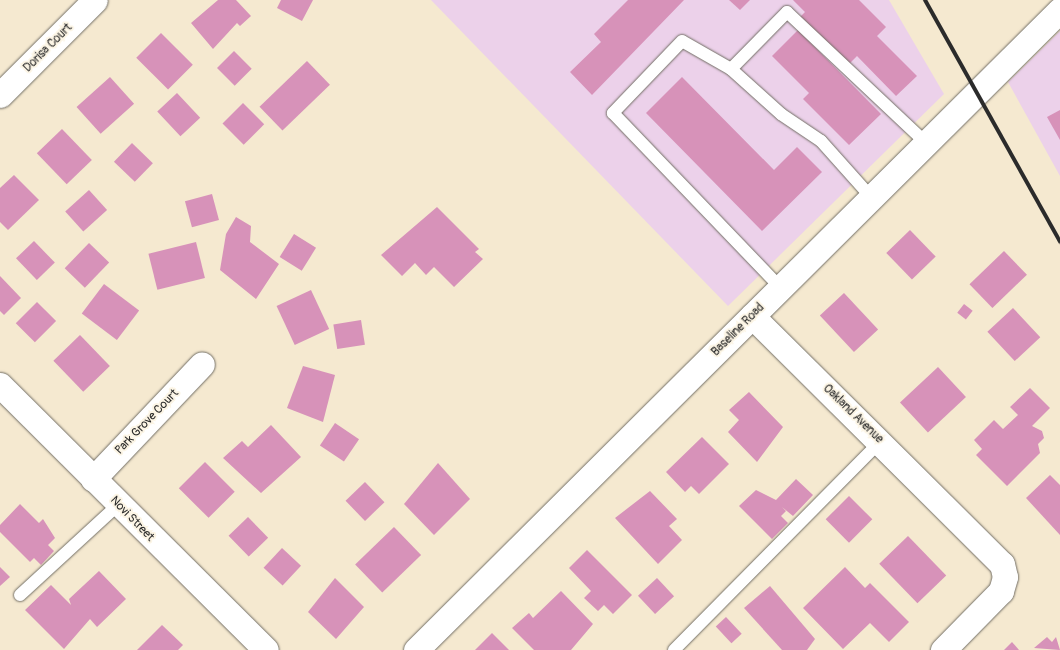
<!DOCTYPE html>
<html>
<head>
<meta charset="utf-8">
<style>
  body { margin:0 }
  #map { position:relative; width:1060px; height:650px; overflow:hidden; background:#f5e9d0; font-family:Pangolin,sans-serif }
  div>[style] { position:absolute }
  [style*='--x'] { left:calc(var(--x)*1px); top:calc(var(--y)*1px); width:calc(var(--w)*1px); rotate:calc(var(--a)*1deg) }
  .built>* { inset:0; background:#ecd1ea }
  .building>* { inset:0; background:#d792b9; transform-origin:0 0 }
  .roads { filter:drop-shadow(0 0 1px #726e65) drop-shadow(0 0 1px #726e65) }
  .lane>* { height:12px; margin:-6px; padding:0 6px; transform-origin:6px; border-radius:6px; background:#fff }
  .street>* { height:25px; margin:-12.5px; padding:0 12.5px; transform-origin:12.5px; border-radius:12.5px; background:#fff }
  .rail>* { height:4px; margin:-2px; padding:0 2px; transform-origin:2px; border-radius:2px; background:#2b2b2b }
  span { translate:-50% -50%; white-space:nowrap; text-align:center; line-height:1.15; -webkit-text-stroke:4px #fcf5e5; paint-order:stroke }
  .street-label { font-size:12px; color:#2b2b2b }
</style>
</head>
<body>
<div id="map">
  <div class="built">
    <i style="clip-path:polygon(431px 0,889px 0,944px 94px,728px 306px)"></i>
    <i style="clip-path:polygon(1060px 31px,1060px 176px,1008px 82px)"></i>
  </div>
  <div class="building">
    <i style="clip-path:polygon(218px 0,236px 0,251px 16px,240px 26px,237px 23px,213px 49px,191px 23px)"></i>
    <i style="clip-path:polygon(281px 0,313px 0,302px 21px,277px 8px)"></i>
    <i style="clip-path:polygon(628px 0,684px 0,592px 95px,570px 72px,601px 42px,594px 34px)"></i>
    <i style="clip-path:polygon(729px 0,750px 0,740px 10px)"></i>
    <i style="clip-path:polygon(793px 0,859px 0,886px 27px,877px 36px,917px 76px,896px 96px,857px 56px,848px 65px,800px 17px,805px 12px)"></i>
    <i style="clip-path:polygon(798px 30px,881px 114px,849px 145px,803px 99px,809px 93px,772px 56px)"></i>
    <i style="left:161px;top:33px;width:45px;height:35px;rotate:45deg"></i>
    <i style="left:234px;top:51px;width:25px;height:24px;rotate:45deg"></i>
    <i style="left:307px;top:61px;width:33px;height:66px;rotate:46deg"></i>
    <i style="left:110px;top:77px;width:36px;height:45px;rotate:48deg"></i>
    <i style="clip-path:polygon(682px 77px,774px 170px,797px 147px,822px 172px,762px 231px,646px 113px)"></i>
    <i style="left:177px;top:93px;width:34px;height:27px;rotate:47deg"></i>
    <i style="left:243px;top:103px;width:30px;height:29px;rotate:45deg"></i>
    <i style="clip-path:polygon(1060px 110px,1060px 140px,1047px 117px)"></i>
    <i style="left:62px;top:129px;width:43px;height:35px;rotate:46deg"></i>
    <i style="left:132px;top:143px;width:29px;height:26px;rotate:44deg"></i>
    <i style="clip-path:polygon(14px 175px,39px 200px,8px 230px,0 222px,0 188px)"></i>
    <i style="left:89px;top:190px;width:27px;height:32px;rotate:48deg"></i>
    <i style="left:212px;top:194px;width:27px;height:28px;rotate:75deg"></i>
    <i style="clip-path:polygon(437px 207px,479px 249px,475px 252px,483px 259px,454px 287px,434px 267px,426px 275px,415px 263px,402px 276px,381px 255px)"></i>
    <i style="clip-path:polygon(236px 217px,251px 226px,250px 242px,279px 264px,256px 299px,220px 270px,226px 234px)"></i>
    <i style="left:910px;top:230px;width:37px;height:33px;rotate:46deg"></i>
    <i style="left:294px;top:234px;width:26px;height:27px;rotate:32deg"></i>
    <i style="left:34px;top:241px;width:30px;height:25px;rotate:46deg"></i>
    <i style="left:196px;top:242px;width:37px;height:49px;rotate:76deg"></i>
    <i style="left:89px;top:243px;width:28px;height:35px;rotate:44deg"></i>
    <i style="left:1004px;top:251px;width:33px;height:48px;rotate:46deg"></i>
    <i style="clip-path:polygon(0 276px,21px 298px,4px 315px,0 311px)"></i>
    <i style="left:104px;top:284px;width:44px;height:37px;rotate:37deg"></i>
    <i style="left:311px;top:290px;width:43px;height:38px;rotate:65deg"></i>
    <i style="left:844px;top:293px;width:50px;height:33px;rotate:47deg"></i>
    <i style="left:37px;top:302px;width:27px;height:30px;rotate:45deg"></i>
    <i style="left:964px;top:304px;width:11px;height:11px;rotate:38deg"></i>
    <i style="left:1013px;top:308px;width:40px;height:35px;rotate:47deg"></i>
    <i style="left:361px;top:320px;width:25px;height:28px;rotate:81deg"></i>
    <i style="left:80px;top:335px;width:43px;height:37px;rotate:46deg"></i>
    <i style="clip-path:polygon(303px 366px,335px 375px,323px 422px,287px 408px)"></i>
    <i style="left:938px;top:367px;width:41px;height:52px;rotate:47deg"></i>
    <i style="clip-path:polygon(1030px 388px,1050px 408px,1032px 426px,1042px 431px,1044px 438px,1038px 444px,1040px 453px,1007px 486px,976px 455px,982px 449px,974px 440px,994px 420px,1003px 429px,1018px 415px,1010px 407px)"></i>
    <i style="clip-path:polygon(749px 392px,783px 427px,757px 462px,728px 432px,739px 420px,729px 410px)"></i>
    <i style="left:335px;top:423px;width:29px;height:27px;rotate:34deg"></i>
    <i style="clip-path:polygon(271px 425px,301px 457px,261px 493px,223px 458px,242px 441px,248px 447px)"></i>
    <i style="clip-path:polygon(702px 437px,729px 464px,699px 494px,691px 486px,685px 492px,666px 472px)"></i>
    <i style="left:205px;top:462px;width:42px;height:37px;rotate:45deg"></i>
    <i style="clip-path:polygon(438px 463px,470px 499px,434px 535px,404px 504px)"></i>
    <i style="clip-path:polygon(1050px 475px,1060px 485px,1060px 535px,1026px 498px)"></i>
    <i style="clip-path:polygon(796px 479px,813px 495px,793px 516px,782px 507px,786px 511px,781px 516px,788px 523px,772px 539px,739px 506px,756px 490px,776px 500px)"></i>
    <i style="left:365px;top:482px;width:28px;height:27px;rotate:46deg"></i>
    <i style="clip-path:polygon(650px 491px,677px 519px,669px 526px,682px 540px,658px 564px,615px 518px)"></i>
    <i style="left:849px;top:496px;width:33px;height:33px;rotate:45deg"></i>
    <i style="clip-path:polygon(20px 504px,39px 523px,43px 519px,55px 538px,48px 545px,54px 551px,41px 565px,34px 558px,30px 562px,0 532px,0 525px)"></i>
    <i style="left:248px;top:517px;width:29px;height:27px;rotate:46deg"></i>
    <i style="left:394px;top:527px;width:39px;height:54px;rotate:46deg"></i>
    <i style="left:908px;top:536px;width:55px;height:40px;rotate:46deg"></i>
    <i style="left:282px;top:548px;width:26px;height:27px;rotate:43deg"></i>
    <i style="clip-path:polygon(587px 550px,632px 595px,613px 614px,604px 605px,598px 611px,584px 598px,591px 591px,569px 568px)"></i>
    <i style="clip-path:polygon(0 567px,10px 577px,0 586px)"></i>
    <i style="clip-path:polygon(845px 567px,865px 588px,870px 583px,909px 622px,889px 642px,870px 623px,843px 649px,803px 608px)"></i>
    <i style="clip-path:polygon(99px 571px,126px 599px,97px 627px,90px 619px,64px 649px,25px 610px,51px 585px,71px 605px,69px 599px)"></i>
    <i style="clip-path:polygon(335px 578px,364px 607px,336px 639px,308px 612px)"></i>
    <i style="left:657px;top:578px;width:25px;height:26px;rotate:47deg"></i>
    <i style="clip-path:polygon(770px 586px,815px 639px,807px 650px,782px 650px,744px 608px)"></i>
    <i style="clip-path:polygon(561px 591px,593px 624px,571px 650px,534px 650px,512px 628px,529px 613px,533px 618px)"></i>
    <i style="left:726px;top:617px;width:23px;height:14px;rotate:47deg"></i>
    <i style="clip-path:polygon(162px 625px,183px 645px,178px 650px,137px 650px)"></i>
    <i style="clip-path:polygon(492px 633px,509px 650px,475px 650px)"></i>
    <i style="clip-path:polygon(1047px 637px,1052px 642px,1056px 637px,1060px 650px,1034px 648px)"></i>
    <i style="clip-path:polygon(1012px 642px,1019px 650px,1004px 650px)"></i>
  </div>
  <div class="roads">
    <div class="lane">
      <i style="--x:731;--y:69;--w:56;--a:-150.3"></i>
      <i style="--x:682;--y:41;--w:100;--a:133.8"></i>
      <i style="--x:613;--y:113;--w:241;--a:46.2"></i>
      <i style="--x:871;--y:197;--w:75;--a:-131.8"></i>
      <i style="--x:821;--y:141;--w:48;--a:-146"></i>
      <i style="--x:781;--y:114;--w:67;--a:-138"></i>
      <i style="--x:731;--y:69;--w:80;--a:-45.5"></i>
      <i style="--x:787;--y:12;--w:191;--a:43.3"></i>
      <i style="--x:20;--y:595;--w:133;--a:-42.6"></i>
      <i style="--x:674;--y:650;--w:294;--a:-45.3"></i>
    </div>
    <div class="street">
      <i style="--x:0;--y:95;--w:134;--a:-45"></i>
      <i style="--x:752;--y:316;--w:352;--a:44.8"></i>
      <i style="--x:1002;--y:564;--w:13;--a:77"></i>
      <i style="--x:1005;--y:577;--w:15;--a:106"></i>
      <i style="--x:1001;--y:591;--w:83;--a:134.5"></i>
      <i style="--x:0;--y:385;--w:375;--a:44.9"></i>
      <i style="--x:93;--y:479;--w:158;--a:-46.5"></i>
      <i style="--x:416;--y:650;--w:908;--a:-44.82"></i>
    </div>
  </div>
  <div class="rail">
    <i style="--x:925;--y:0;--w:277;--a:60.8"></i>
  </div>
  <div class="street-label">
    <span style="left:48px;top:48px;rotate:-45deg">Dorisa Court</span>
    <span style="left:738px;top:330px;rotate:-45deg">Baseline Road</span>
    <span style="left:853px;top:414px;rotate:44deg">Oakland Avenue</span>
    <span style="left:147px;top:422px;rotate:-46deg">Park Grove Court</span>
    <span style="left:132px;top:519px;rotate:46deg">Novi Street</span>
  </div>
</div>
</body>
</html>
